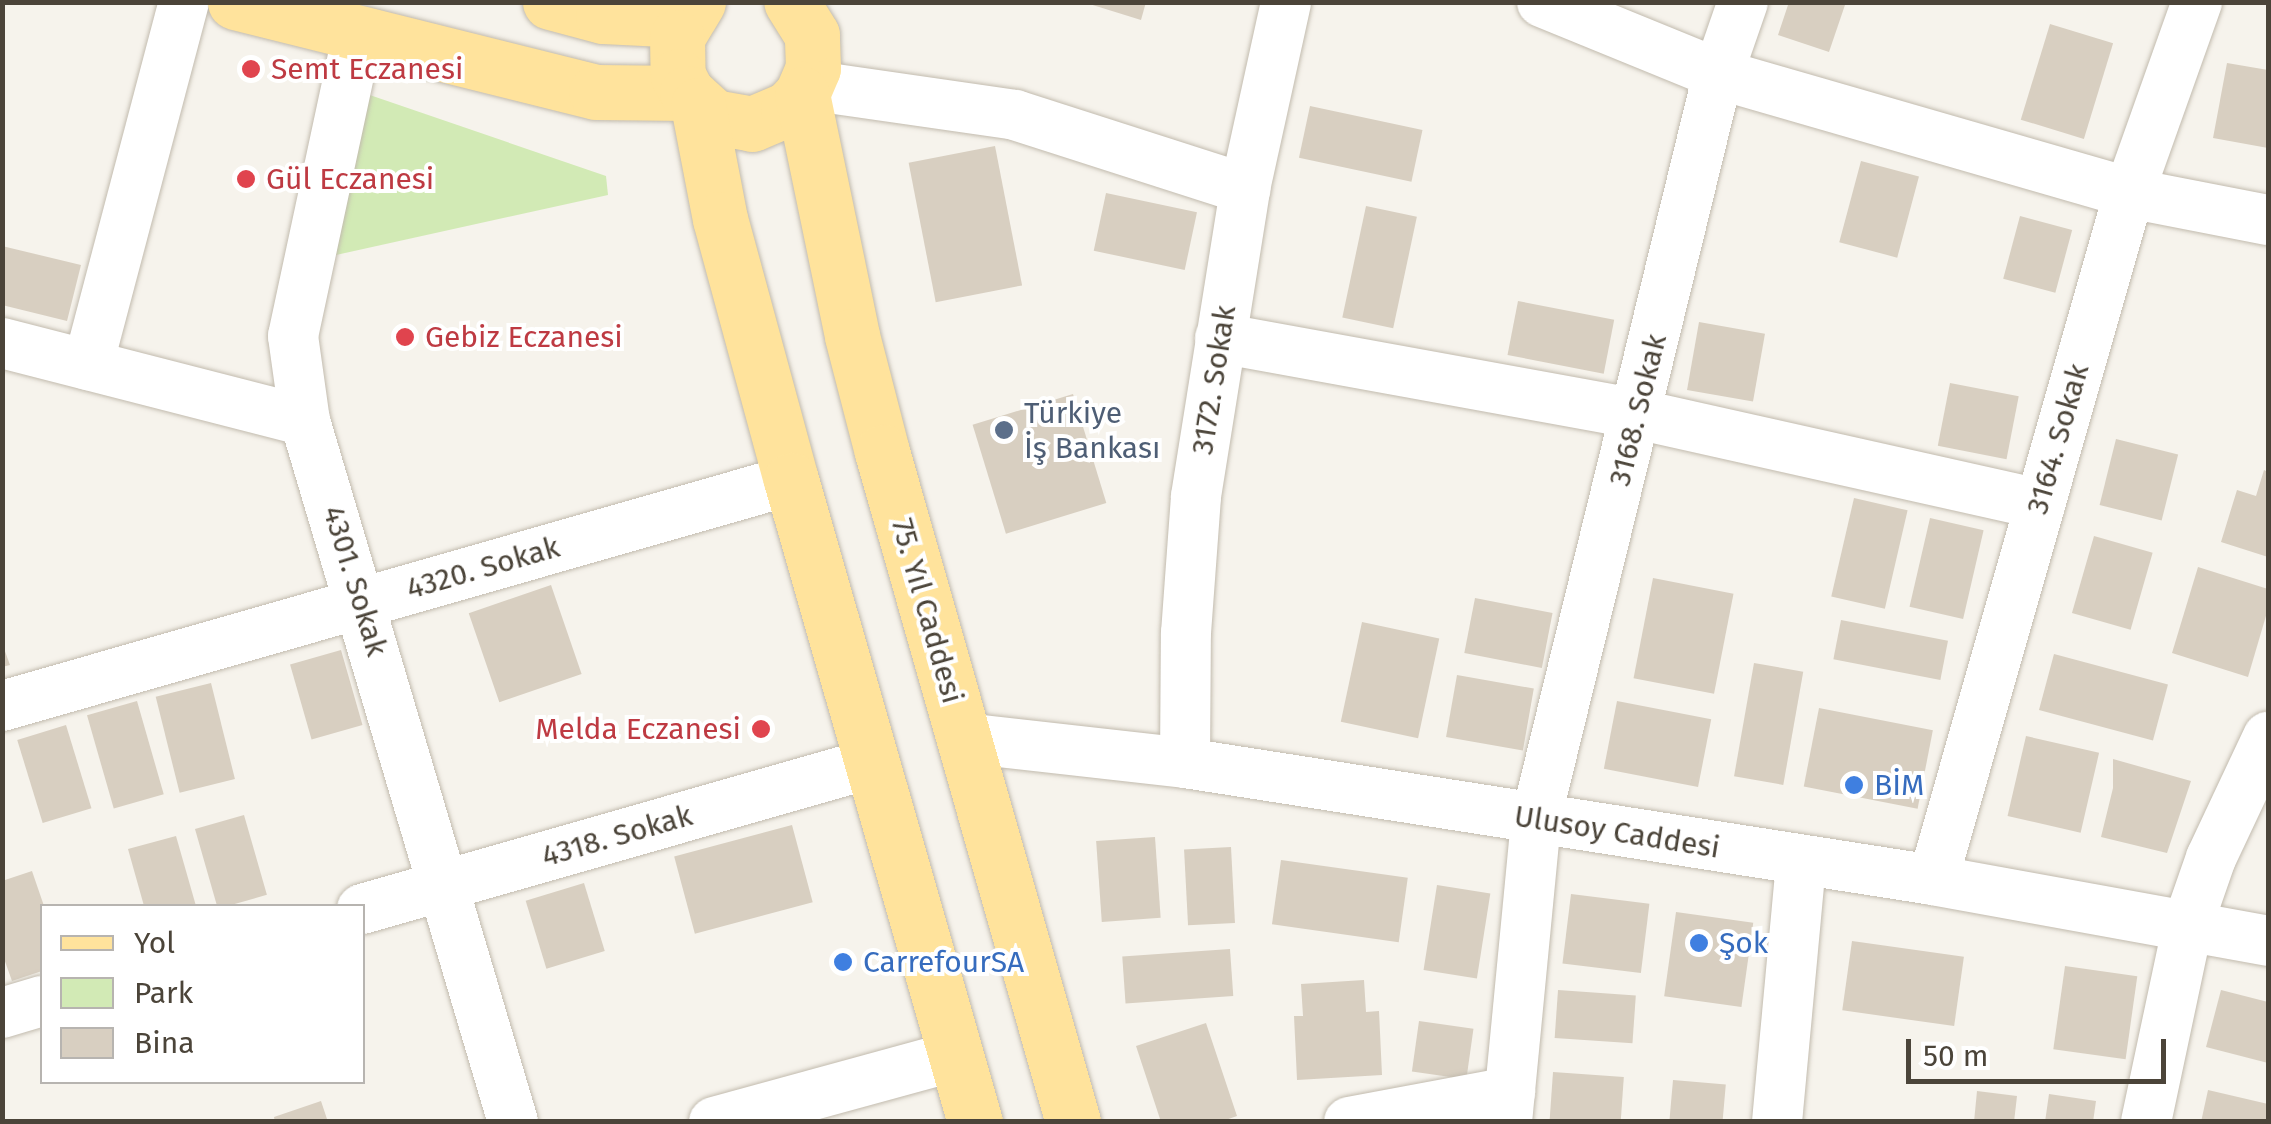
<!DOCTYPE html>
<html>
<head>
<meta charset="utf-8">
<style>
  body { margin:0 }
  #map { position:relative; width:2271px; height:1124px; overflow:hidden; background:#f6f3ec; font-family:"Fira Sans",sans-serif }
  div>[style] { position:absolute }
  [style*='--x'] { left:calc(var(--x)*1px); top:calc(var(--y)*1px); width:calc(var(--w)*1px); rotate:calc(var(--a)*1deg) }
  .green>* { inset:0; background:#d2eab5 }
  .building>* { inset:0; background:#d8cfc1; transform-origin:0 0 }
  .roads { filter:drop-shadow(0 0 2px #c2bbae) drop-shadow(0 0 2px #c2bbae) }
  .minor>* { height:50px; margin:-25px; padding:0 25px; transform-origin:25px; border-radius:25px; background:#fff }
  .major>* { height:55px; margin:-27.5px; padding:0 27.5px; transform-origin:27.5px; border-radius:27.5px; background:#ffe39c }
  .dots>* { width:28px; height:28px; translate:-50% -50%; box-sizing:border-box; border:5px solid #fff; border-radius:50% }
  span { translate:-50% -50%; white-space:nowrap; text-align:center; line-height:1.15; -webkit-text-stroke:8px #fff; paint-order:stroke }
  .health-label { font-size:30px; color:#be3a42 }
  .left { translate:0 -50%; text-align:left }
  .right { translate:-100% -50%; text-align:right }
  .street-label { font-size:30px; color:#4b4439 }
  .service-label { font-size:30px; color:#4e5e75 }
  .shop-label { font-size:30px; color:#366cbe }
  .frame { position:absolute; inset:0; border:5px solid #4b4439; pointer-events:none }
  .legend { position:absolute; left:40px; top:904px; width:325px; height:180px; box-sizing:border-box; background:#fff; border:2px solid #b7b4b0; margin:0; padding:12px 18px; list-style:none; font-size:30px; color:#4b4439 }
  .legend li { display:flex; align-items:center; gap:20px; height:50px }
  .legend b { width:50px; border:2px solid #b7b4b0 }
  .scale { position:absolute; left:1906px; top:1039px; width:260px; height:45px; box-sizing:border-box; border:5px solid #4b4439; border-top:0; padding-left:12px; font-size:30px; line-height:35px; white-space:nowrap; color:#4b4439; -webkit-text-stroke:8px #fff; paint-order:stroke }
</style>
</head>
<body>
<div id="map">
  <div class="green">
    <i style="clip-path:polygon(361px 92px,606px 176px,608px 195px,336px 255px)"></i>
  </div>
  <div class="building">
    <i style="clip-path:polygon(1083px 2px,1146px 2px,1141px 20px)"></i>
    <i style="clip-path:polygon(1789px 2px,1846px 2px,1829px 52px,1778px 35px)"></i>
    <i style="left:2050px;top:24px;width:66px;height:100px;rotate:17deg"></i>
    <i style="clip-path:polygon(2227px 63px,2268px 70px,2268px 148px,2213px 138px)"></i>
    <i style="left:1310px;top:106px;width:115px;height:53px;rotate:12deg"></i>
    <i style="left:995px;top:146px;width:142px;height:88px;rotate:79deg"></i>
    <i style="left:1861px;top:161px;width:60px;height:84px;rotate:15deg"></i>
    <i style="left:1106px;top:193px;width:93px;height:59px;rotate:12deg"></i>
    <i style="left:1366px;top:206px;width:52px;height:114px;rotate:12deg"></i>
    <i style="left:2020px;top:216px;width:54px;height:65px;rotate:15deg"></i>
    <i style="clip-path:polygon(2px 246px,81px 265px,67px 321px,2px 305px)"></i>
    <i style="left:1518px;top:301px;width:98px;height:55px;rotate:11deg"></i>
    <i style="left:1699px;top:322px;width:67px;height:69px;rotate:10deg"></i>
    <i style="left:1950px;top:383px;width:70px;height:64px;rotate:11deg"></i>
    <i style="left:1073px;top:394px;width:114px;height:105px;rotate:73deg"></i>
    <i style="left:2116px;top:439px;width:64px;height:68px;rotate:14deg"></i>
    <i style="clip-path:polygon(2264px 470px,2268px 472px,2268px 557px,2221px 542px,2237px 490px,2256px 496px)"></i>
    <i style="left:1854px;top:498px;width:55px;height:101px;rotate:13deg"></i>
    <i style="left:1930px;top:518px;width:55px;height:91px;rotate:13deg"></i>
    <i style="left:2094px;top:536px;width:61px;height:80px;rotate:16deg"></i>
    <i style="clip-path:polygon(2198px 567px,2268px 589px,2268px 609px,2248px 677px,2172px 653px)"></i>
    <i style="left:1653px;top:578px;width:82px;height:102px;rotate:11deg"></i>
    <i style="left:551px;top:585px;width:94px;height:87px;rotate:71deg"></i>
    <i style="left:1475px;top:598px;width:79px;height:56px;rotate:11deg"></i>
    <i style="left:1841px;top:620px;width:109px;height:40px;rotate:11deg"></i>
    <i style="left:1362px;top:622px;width:79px;height:102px;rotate:12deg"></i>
    <i style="clip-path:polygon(2px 643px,10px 665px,2px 667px)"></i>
    <i style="left:341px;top:650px;width:78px;height:53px;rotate:74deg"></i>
    <i style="left:2054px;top:654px;width:118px;height:58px;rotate:15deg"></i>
    <i style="left:1754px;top:663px;width:50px;height:115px;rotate:10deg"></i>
    <i style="left:1457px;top:675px;width:78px;height:63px;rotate:10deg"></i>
    <i style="left:211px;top:683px;width:99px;height:57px;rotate:76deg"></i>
    <i style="left:137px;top:701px;width:97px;height:52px;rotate:74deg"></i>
    <i style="left:1617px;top:701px;width:96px;height:69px;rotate:11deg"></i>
    <i style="left:1819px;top:708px;width:116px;height:80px;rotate:11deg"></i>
    <i style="left:66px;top:725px;width:87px;height:51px;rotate:73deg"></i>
    <i style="left:2026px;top:736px;width:75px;height:82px;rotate:13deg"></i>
    <i style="clip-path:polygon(2113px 759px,2191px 781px,2167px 853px,2101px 837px,2113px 788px)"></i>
    <i style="left:244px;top:815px;width:83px;height:51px;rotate:74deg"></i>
    <i style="left:792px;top:825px;width:80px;height:122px;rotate:75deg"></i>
    <i style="clip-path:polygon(176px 836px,196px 906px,144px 906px,128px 849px)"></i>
    <i style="left:1155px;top:837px;width:81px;height:59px;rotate:86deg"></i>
    <i style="left:1231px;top:847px;width:76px;height:47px;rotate:87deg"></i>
    <i style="left:1281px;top:860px;width:128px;height:65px;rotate:8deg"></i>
    <i style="clip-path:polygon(32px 871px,44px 906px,42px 971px,12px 981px,2px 953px,2px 881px)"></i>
    <i style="left:584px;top:883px;width:71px;height:61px;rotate:73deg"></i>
    <i style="left:1437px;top:885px;width:54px;height:86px;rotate:9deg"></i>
    <i style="left:1571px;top:894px;width:79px;height:70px;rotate:7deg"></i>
    <i style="left:1676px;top:912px;width:78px;height:85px;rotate:8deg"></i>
    <i style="left:1852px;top:941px;width:113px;height:70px;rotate:8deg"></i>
    <i style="left:1230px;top:949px;width:47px;height:108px;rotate:86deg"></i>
    <i style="left:2065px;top:966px;width:73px;height:84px;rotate:8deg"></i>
    <i style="clip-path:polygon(1364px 980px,1366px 1012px,1379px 1011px,1382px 1075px,1297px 1080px,1294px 1016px,1303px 1016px,1301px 984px)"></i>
    <i style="left:1558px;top:990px;width:78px;height:48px;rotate:4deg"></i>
    <i style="clip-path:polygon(2221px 990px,2268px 1002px,2268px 1063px,2206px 1047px)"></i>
    <i style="left:1419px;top:1021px;width:55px;height:51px;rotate:8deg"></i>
    <i style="clip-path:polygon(1206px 1023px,1237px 1116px,1220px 1122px,1161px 1122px,1136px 1046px)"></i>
    <i style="left:1553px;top:1072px;width:71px;height:50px;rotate:4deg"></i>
    <i style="left:1673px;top:1080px;width:53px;height:42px;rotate:5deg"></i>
    <i style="clip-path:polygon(2208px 1090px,2268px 1104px,2268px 1122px,2201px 1122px)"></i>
    <i style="clip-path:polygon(1977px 1091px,2017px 1096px,2014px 1122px,1974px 1122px)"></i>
    <i style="clip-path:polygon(2049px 1094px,2096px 1101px,2093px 1122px,2045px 1122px)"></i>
    <i style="clip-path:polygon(321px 1101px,328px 1122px,275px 1122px,274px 1117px)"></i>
  </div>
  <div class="roads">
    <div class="minor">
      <i style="--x:1542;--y:2;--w:190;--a:22.2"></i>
      <i style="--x:1718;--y:74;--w:428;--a:16.1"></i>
      <i style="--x:2129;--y:193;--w:142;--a:11"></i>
      <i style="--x:358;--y:33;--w:310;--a:102.1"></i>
      <i style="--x:293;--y:336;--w:86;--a:82"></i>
      <i style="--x:305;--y:421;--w:731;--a:73.47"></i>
      <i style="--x:808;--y:85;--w:209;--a:8.2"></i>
      <i style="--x:1015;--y:115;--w:242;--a:17.8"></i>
      <i style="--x:1220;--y:338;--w:424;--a:10.3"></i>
      <i style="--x:1637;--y:414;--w:413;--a:12.6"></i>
      <i style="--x:2;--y:343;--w:313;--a:14.4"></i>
      <i style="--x:88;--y:365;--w:375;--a:-75.2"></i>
      <i style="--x:2;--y:706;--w:821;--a:-15.98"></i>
      <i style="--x:963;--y:738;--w:223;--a:6.4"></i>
      <i style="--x:1185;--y:763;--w:757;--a:8.89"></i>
      <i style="--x:1933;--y:880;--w:341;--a:10.3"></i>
      <i style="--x:1185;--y:763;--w:130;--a:-89.6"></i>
      <i style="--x:1186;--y:633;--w:137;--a:-85.8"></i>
      <i style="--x:1196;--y:496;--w:311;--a:-80.9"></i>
      <i style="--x:1245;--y:189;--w:191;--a:-77.6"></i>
      <i style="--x:1933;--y:880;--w:714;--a:-74.08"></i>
      <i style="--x:2129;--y:193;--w:203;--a:-70.4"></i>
      <i style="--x:362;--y:909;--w:530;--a:-15.98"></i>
      <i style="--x:2;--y:1013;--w:42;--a:-16.7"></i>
      <i style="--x:714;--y:1122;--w:251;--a:-15.3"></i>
      <i style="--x:1349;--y:1122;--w:164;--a:-10.6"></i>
      <i style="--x:1507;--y:1122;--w:304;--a:-84.5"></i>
      <i style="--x:1536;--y:819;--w:767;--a:-76.27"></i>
      <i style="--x:1718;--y:74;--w:76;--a:-70.9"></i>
      <i style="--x:1777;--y:1122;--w:262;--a:-84.7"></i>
      <i style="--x:2146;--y:1122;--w:202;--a:-78"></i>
      <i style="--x:2188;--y:924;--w:70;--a:-70.8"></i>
      <i style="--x:2211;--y:858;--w:134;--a:-64.8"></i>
    </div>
    <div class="major">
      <i style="--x:235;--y:2;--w:372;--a:14"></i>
      <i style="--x:596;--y:92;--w:91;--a:0.6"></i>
      <i style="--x:550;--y:2;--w:55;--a:14.8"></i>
      <i style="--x:603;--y:16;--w:81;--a:2.8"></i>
      <i style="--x:698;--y:2;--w:41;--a:121"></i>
      <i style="--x:677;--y:37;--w:39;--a:89"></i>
      <i style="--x:678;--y:76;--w:19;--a:62"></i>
      <i style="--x:687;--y:93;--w:36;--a:42"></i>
      <i style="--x:714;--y:117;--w:39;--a:10"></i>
      <i style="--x:752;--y:124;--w:39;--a:-23"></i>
      <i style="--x:788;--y:109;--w:21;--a:-47"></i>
      <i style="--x:802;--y:94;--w:28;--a:-67"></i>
      <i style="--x:813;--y:68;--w:33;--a:-92"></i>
      <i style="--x:812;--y:35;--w:39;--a:-122"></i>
      <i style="--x:802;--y:94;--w:247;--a:78.3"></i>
      <i style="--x:852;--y:336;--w:120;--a:75.5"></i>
      <i style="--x:882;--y:452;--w:697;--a:74.09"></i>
      <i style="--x:698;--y:105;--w:116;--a:79.1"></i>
      <i style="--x:720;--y:219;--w:270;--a:74.8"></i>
      <i style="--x:791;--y:480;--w:668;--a:74.01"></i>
    </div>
  </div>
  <div class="dots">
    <i style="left:251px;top:69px;background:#e0444e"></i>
    <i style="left:246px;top:179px;background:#e0444e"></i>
    <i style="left:405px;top:337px;background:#e0444e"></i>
    <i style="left:1004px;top:430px;background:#5c6f8a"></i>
    <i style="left:761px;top:729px;background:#e0444e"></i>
    <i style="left:1854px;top:785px;background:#3f7fe0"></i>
    <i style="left:1699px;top:943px;background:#3f7fe0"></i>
    <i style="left:843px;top:962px;background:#3f7fe0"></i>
  </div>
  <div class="health-label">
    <span class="left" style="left:271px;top:69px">Semt Eczanesi</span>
    <span class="left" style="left:266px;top:179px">Gül Eczanesi</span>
    <span class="left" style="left:425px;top:337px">Gebiz Eczanesi</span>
    <span class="right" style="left:741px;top:729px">Melda Eczanesi</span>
  </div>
  <div class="street-label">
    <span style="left:1214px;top:380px;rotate:-81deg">3172. Sokak</span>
    <span style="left:1638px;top:410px;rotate:-76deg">3168. Sokak</span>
    <span style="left:2058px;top:439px;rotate:-74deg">3164. Sokak</span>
    <span style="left:483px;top:568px;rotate:-16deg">4320. Sokak</span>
    <span style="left:355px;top:581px;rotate:73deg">4301. Sokak</span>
    <span style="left:927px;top:611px;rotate:74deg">75. Yıl Caddesi</span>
    <span style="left:1617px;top:832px;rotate:9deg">Ulusoy Caddesi</span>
    <span style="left:617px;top:836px;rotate:-16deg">4318. Sokak</span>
  </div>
  <div class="service-label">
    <span class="left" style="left:1024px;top:430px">Türkiye<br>İş Bankası</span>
  </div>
  <div class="shop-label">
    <span class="left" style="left:1874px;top:785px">BİM</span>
    <span class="left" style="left:1719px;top:943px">Şok</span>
    <span class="left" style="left:863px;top:962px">CarrefourSA</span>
  </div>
  <div class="frame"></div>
  <ul class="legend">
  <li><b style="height:12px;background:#ffe39c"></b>Yol</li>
  <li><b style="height:28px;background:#d2eab5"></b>Park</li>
  <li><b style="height:28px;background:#d8cfc1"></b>Bina</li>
  </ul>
  <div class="scale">50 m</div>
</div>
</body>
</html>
